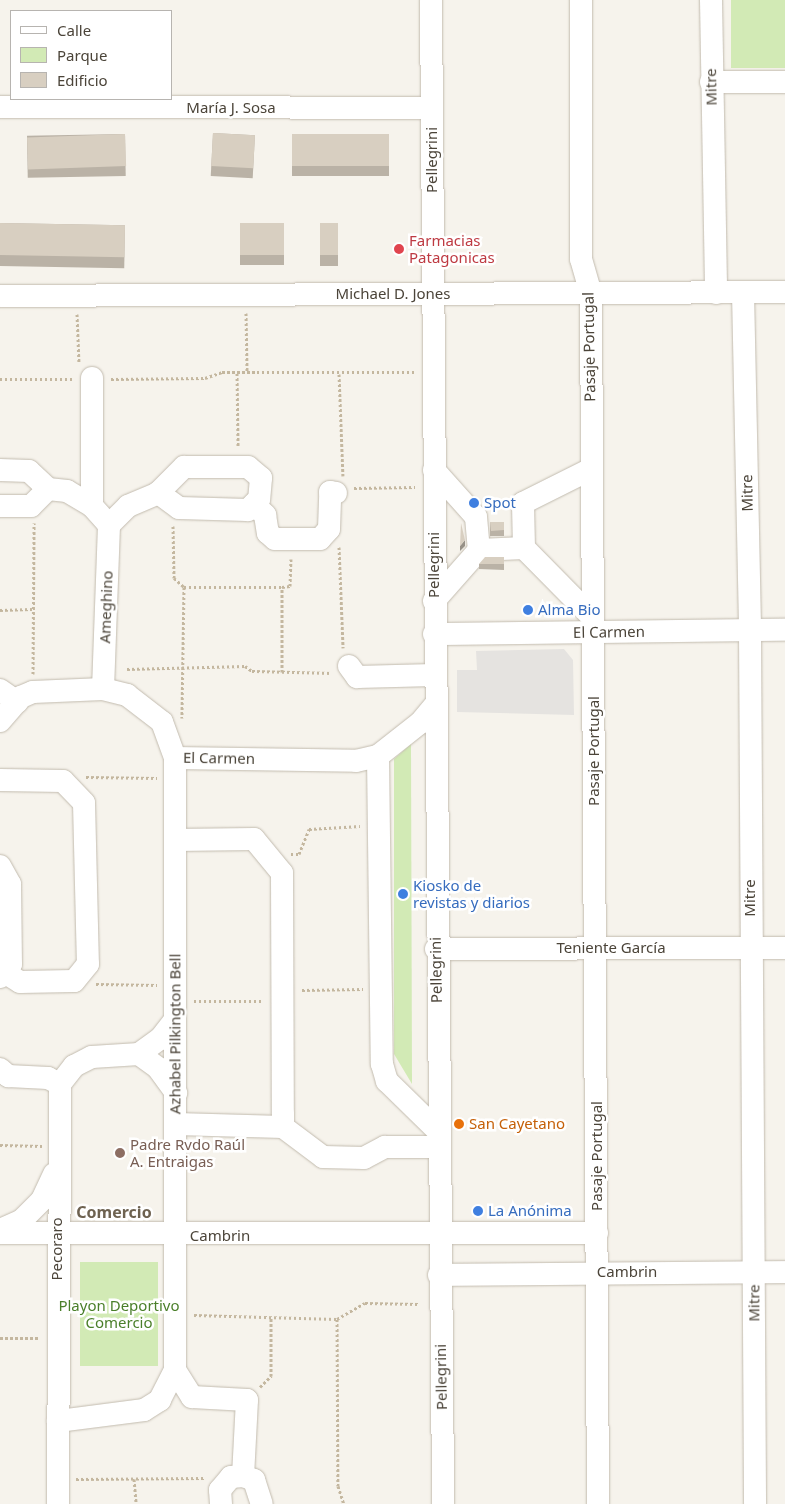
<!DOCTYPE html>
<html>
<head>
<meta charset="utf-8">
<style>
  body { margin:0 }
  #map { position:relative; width:785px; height:1504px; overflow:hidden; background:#f6f3ec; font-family:"Noto Sans",sans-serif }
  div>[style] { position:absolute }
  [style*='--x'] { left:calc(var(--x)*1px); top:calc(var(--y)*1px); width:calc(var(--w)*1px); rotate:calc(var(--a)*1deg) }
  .green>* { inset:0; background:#d2eab5; transform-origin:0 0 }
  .parking>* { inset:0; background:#e5e3e0 }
  .path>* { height:3px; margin-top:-1.5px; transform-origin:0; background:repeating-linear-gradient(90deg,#c4b79f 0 2.5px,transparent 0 5px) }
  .roads { filter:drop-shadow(0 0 1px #c2bbae) drop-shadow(0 0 1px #c2bbae) }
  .minor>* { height:22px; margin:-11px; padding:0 11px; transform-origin:11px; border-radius:11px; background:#fff }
  .wall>* { inset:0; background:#bab2a6; transform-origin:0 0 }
  .shaded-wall>* { inset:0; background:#979187 }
  .building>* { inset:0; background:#d8cfc1; transform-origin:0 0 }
  .dots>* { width:14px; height:14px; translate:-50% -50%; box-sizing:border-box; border:2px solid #fff; border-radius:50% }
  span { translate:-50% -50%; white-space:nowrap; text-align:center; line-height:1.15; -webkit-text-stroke:5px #fff; paint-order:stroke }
  .street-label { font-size:15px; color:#4b4439 }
  .health-label { font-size:15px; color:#be3a42 }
  .left { translate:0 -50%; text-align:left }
  .shop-label { font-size:15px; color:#366cbe }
  .food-label { font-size:15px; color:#c56008 }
  .education-label { font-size:15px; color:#785e54 }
  .park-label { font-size:15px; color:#4a7f2a }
  .neighbourhood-label { font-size:16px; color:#6e6250; font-weight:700 }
  .legend { position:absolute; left:10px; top:10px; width:162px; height:90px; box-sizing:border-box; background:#fff; border:1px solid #b7b4b0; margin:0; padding:6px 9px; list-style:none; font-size:15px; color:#4b4439 }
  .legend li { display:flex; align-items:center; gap:10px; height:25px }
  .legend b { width:25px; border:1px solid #b7b4b0 }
</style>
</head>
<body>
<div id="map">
  <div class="green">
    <i style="left:731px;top:0;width:54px;height:68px"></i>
    <i style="clip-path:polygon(411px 744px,412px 1084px,394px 1054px,394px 759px)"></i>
    <i style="left:80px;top:1262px;width:78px;height:104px"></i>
  </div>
  <div class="parking">
    <i style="clip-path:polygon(564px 649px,573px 660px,574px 715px,457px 712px,457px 670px,477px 670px,476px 651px)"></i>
  </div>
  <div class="path">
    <i style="--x:246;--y:313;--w:60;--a:89"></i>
    <i style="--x:77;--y:314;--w:49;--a:87.7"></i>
    <i style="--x:237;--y:373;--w:74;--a:89.2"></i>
    <i style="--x:339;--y:374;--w:102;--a:87.8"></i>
    <i style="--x:0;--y:379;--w:74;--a:0"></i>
    <i style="--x:111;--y:379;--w:94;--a:-0.6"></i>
    <i style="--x:205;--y:378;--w:18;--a:-19"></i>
    <i style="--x:222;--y:372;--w:194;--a:0"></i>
    <i style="--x:354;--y:488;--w:61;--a:-0.9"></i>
    <i style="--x:173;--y:526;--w:52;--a:88.9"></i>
    <i style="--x:174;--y:578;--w:13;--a:42"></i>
    <i style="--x:184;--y:587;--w:131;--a:90.9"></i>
    <i style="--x:339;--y:547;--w:101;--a:87.7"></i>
    <i style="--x:184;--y:587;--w:98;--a:0"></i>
    <i style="--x:0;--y:610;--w:32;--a:-2"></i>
    <i style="--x:127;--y:669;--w:118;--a:-1.5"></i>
    <i style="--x:245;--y:666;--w:9;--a:36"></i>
    <i style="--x:252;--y:671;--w:80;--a:1.4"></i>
    <i style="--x:282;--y:672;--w:85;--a:-90"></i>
    <i style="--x:282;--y:587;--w:8;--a:-7"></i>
    <i style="--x:290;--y:586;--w:27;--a:-88"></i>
    <i style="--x:33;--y:674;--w:151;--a:-89.6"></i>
    <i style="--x:86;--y:777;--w:71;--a:0.8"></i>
    <i style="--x:291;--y:854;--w:8;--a:0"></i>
    <i style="--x:299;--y:854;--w:27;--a:-68"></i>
    <i style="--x:309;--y:829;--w:51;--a:-3.4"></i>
    <i style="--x:96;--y:984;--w:61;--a:0.9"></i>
    <i style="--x:302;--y:990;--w:61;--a:-0.9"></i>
    <i style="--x:194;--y:1001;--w:69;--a:0"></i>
    <i style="--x:0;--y:1145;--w:42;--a:1.4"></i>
    <i style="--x:194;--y:1315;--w:143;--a:1.6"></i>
    <i style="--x:337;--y:1319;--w:32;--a:-30"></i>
    <i style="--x:365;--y:1303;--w:53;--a:1.1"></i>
    <i style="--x:337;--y:1319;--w:167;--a:89.7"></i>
    <i style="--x:338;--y:1486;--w:19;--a:72"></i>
    <i style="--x:0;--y:1338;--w:39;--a:0"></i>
    <i style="--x:260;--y:1387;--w:16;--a:-45"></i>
    <i style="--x:271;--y:1376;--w:59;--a:-90"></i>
    <i style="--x:76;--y:1479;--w:129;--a:-0.4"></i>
    <i style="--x:134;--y:1479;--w:25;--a:85"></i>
  </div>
  <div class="roads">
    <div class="minor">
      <i style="--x:431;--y:0;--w:1504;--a:89.54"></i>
      <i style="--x:581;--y:0;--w:259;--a:90"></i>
      <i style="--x:581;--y:259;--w:37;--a:74"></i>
      <i style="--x:591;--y:295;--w:1209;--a:89.67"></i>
      <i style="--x:711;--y:0;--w:293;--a:89"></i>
      <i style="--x:711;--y:82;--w:74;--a:0"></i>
      <i style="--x:0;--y:107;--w:432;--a:0.1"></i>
      <i style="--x:743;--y:292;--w:338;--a:88.8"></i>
      <i style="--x:750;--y:630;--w:874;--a:89.67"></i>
      <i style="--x:0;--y:296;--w:785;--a:-0.29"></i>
      <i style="--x:0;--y:470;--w:29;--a:2"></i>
      <i style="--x:29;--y:471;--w:26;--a:43"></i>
      <i style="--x:48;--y:489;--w:19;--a:6"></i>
      <i style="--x:67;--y:491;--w:29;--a:31"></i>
      <i style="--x:92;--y:506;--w:25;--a:48"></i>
      <i style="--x:109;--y:525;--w:27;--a:-45"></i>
      <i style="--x:128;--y:506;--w:33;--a:-23"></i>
      <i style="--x:158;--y:493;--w:37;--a:-45"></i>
      <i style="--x:184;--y:467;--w:64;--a:0"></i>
      <i style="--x:248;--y:467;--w:17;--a:40"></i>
      <i style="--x:261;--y:478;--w:21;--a:95"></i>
      <i style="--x:259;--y:499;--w:16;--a:135"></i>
      <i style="--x:248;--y:510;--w:69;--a:-178.3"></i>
      <i style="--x:179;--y:508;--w:26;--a:-144"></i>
      <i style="--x:434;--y:470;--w:63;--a:48.2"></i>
      <i style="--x:476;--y:517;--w:33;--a:85"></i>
      <i style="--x:254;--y:504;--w:16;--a:45"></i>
      <i style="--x:265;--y:515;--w:18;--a:81"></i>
      <i style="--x:268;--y:533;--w:9;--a:41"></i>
      <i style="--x:275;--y:539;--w:45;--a:0"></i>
      <i style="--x:320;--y:539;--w:13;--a:-48"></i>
      <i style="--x:329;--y:529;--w:37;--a:-88"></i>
      <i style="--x:330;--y:492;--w:6;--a:9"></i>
      <i style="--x:0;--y:506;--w:31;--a:0"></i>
      <i style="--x:31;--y:506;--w:24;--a:-45"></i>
      <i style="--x:92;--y:506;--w:128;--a:-90"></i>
      <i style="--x:524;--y:548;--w:45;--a:-91.3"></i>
      <i style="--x:523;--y:503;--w:76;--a:-26.6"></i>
      <i style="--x:434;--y:601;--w:68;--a:-48.6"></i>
      <i style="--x:479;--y:550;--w:45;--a:-2.5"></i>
      <i style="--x:524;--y:548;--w:95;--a:45.4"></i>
      <i style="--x:434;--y:634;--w:351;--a:-0.7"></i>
      <i style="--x:349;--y:666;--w:14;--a:54"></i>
      <i style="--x:357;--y:677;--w:77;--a:-1.5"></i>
      <i style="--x:103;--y:689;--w:164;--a:-87.9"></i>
      <i style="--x:0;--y:690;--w:21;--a:35"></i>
      <i style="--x:0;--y:721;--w:32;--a:-49"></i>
      <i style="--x:21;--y:697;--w:13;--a:-23"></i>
      <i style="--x:33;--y:692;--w:70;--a:-2.5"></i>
      <i style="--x:103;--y:689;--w:25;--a:14"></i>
      <i style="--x:127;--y:695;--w:44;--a:37.6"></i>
      <i style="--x:162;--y:722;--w:38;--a:70"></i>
      <i style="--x:175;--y:758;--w:612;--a:90"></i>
      <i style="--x:175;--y:1370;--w:34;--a:117"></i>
      <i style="--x:160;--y:1400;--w:19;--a:148"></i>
      <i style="--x:144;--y:1410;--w:87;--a:172.7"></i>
      <i style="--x:378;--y:756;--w:308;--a:89.3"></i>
      <i style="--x:382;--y:1064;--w:18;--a:74"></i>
      <i style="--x:387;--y:1081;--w:71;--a:44.4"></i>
      <i style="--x:175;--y:758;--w:181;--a:0.9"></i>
      <i style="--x:356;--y:761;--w:23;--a:-13"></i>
      <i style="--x:378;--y:756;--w:53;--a:-38.2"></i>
      <i style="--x:420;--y:723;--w:23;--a:-50"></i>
      <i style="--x:0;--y:780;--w:63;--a:0.9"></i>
      <i style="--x:63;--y:781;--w:30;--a:46"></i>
      <i style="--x:84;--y:803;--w:161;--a:88.6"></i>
      <i style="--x:88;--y:964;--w:22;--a:129"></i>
      <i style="--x:74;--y:981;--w:54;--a:178.9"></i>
      <i style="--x:20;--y:982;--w:19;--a:-148"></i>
      <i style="--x:175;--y:840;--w:79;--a:-0.7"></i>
      <i style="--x:254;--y:839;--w:44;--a:50.5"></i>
      <i style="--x:282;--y:873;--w:241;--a:89.8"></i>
      <i style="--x:283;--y:1114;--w:13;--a:90"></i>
      <i style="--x:283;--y:1127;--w:107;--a:-178.4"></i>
      <i style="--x:0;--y:866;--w:21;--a:61"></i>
      <i style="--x:10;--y:884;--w:80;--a:89.3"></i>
      <i style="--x:11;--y:964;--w:17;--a:130"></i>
      <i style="--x:436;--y:949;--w:349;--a:-0.2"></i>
      <i style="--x:139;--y:1054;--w:24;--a:36"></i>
      <i style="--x:158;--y:1068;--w:31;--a:54"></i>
      <i style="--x:0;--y:1069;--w:11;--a:41"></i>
      <i style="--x:8;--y:1076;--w:40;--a:2.9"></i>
      <i style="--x:48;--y:1078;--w:13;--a:27"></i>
      <i style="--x:60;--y:1084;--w:23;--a:-52"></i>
      <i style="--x:74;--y:1066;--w:20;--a:-27"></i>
      <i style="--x:92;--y:1057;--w:47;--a:-3.7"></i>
      <i style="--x:139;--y:1054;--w:26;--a:-36"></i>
      <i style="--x:160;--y:1039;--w:24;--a:-52"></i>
      <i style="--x:283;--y:1127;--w:50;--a:36.9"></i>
      <i style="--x:323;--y:1157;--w:41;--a:1.4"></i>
      <i style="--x:364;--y:1158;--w:24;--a:-28"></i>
      <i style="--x:385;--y:1147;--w:54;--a:0"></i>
      <i style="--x:0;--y:1230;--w:24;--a:-24"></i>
      <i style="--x:22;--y:1220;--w:28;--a:-45"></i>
      <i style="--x:42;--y:1200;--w:29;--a:-65"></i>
      <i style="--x:0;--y:1233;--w:597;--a:0"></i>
      <i style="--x:439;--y:1275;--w:346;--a:-0.5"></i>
      <i style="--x:175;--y:1370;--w:32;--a:58"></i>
      <i style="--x:192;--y:1397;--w:55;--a:3.1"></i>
      <i style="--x:247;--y:1400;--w:76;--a:93"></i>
      <i style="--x:58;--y:1504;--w:420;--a:-89.7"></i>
      <i style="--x:221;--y:1504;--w:14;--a:-94"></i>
      <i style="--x:220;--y:1490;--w:17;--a:-50"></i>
      <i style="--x:231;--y:1477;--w:12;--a:-5"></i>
      <i style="--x:243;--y:1476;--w:12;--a:20"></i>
      <i style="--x:254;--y:1480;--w:25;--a:72"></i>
    </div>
  </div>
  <div class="wall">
    <i style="left:213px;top:133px;width:42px;height:43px;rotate:3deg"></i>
    <i style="left:125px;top:134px;width:42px;height:98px;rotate:89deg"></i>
    <i style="left:292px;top:134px;width:97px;height:42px"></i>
    <i style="left:0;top:223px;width:125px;height:43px;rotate:1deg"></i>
    <i style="left:240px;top:223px;width:44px;height:42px"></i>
    <i style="left:320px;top:223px;width:18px;height:43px"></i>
    <i style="left:490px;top:522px;width:14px;height:14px"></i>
    <i style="clip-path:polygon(504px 557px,504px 570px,479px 569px,479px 564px)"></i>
  </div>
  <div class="shaded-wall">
    <i style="clip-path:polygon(465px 540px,465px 546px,460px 551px,460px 546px)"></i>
  </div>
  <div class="building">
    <i style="left:213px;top:133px;width:42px;height:33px;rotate:3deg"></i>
    <i style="left:125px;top:134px;width:32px;height:98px;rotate:88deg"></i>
    <i style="left:292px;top:134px;width:97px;height:32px"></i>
    <i style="left:0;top:223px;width:125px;height:32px;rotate:1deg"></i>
    <i style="left:240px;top:223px;width:44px;height:32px"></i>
    <i style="left:320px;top:223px;width:18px;height:32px"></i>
    <i style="clip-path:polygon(490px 522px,504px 522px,504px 530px,491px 531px)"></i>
    <i style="clip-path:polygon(461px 523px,465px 540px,460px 546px)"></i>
    <i style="clip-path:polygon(485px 557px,504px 557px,504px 564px,479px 564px)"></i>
  </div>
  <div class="dots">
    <i style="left:399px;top:249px;background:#e0444e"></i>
    <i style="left:474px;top:503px;background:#3f7fe0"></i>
    <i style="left:528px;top:610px;background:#3f7fe0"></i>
    <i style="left:403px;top:894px;background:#3f7fe0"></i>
    <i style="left:459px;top:1124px;background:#e8710a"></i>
    <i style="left:120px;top:1153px;background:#8d6e63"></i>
    <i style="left:478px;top:1211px;background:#3f7fe0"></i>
  </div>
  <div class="street-label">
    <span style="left:711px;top:87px;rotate:-91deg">Mitre</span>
    <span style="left:231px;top:108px">María J. Sosa</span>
    <span style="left:432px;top:160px;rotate:-90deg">Pellegrini</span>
    <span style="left:393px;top:294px">Michael D. Jones</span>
    <span style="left:589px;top:347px;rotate:-91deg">Pasaje Portugal</span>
    <span style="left:747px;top:493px;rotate:-91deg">Mitre</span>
    <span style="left:434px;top:565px;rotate:-90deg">Pellegrini</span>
    <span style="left:106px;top:607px;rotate:-88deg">Ameghino</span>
    <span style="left:609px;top:632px;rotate:-1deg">El Carmen</span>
    <span style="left:594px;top:751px;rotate:-90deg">Pasaje Portugal</span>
    <span style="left:219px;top:758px;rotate:1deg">El Carmen</span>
    <span style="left:750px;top:898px;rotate:-90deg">Mitre</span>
    <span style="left:611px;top:948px">Teniente García</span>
    <span style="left:436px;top:970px;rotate:-91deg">Pellegrini</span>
    <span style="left:175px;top:1034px;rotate:-90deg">Azhabel Pilkington Bell</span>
    <span style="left:597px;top:1156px;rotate:-90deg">Pasaje Portugal</span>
    <span style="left:220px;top:1236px">Cambrin</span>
    <span style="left:57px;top:1249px;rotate:-90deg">Pecoraro</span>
    <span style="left:627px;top:1272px">Cambrin</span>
    <span style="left:754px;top:1303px;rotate:-90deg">Mitre</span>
    <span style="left:441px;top:1377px;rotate:-91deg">Pellegrini</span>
  </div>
  <div class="health-label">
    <span class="left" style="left:409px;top:249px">Farmacias<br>Patagonicas</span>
  </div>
  <div class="shop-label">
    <span class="left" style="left:484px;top:503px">Spot</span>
    <span class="left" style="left:538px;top:610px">Alma Bio</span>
    <span class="left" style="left:413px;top:894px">Kiosko de<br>revistas y diarios</span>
    <span class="left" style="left:488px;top:1211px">La Anónima</span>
  </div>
  <div class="food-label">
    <span class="left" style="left:469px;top:1124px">San Cayetano</span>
  </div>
  <div class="education-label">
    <span class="left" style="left:130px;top:1153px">Padre Rvdo Raúl<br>A. Entraigas</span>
  </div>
  <div class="park-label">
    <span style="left:119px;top:1314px">Playon Deportivo<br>Comercio</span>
  </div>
  <div class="neighbourhood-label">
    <span style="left:114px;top:1212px">Comercio</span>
  </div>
  <ul class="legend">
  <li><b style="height:6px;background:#fff"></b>Calle</li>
  <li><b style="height:14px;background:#d2eab5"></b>Parque</li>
  <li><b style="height:14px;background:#d8cfc1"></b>Edificio</li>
  </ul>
</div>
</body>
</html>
